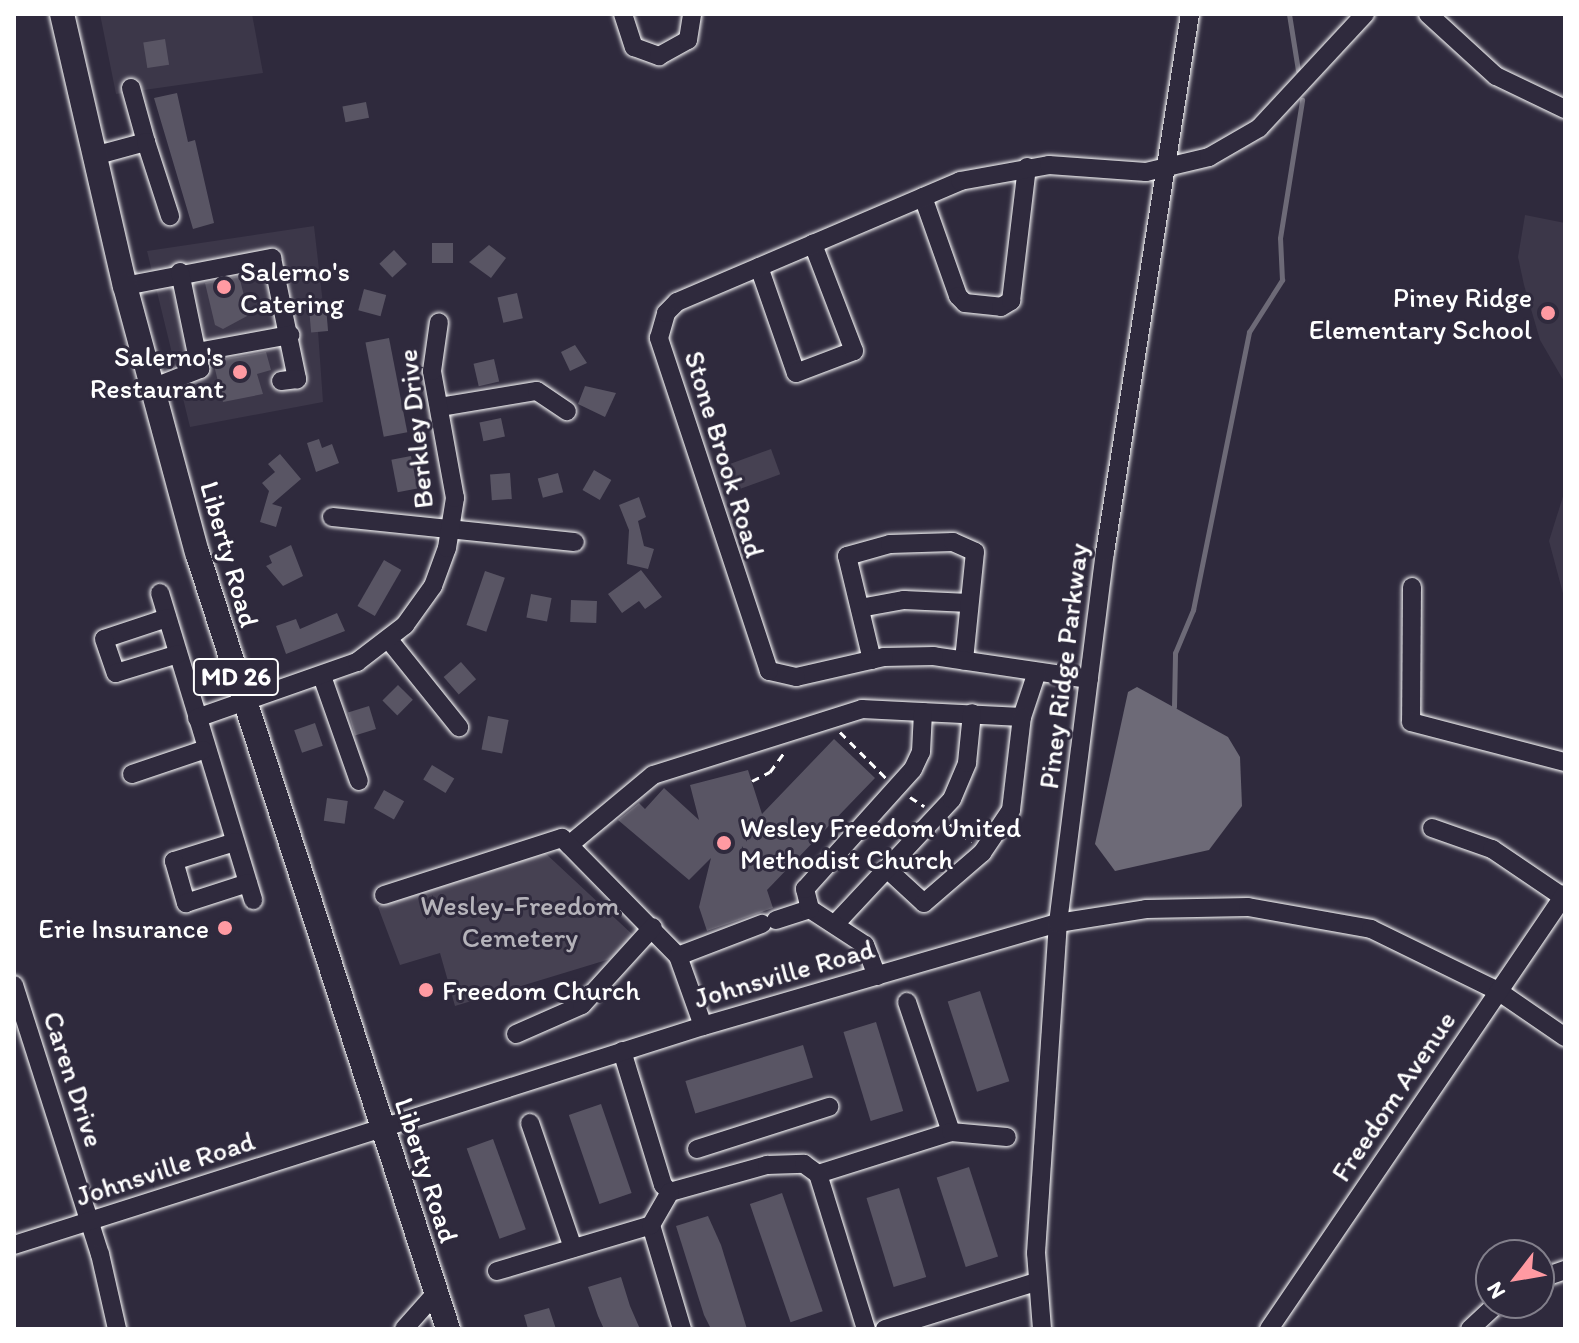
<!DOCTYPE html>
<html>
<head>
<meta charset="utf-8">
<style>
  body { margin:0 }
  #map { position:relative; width:1579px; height:1343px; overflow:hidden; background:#2f2a3d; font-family:Itim,sans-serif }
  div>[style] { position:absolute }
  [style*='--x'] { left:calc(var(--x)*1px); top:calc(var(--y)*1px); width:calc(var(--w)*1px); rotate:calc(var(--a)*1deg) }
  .built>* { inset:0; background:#3c3749 }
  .green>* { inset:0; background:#464152; transform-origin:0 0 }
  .water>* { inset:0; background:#6d6a77 }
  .stream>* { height:5px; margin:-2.5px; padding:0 2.5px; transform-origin:2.5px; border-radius:2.5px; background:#6d6a77 }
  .building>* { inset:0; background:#595564; transform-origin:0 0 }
  .path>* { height:3px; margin-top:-1.5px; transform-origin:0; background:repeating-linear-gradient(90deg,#fff 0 8px,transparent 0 14px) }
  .roads { filter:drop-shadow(0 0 2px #fff) drop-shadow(0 0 2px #fff) }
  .minor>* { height:18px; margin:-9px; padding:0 9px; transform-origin:9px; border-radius:9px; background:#2f2a3d }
  .major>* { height:24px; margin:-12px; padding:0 12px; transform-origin:12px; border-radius:12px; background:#2f2a3d }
  .dots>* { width:22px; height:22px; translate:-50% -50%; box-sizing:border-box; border:4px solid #2f2a3d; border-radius:50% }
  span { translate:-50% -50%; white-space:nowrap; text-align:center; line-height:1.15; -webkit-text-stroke:6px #2f2a3d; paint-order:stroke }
  .shield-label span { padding:2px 6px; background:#2f2a3d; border:2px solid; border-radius:6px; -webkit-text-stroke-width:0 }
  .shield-label { font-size:26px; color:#fff; font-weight:700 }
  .poi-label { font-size:28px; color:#fff }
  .left { translate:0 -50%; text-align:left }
  .right { translate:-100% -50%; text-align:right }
  .street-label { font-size:28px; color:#fff }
  .park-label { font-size:28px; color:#b5b3ba }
  .frame { position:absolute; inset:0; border:16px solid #fff; pointer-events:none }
  .north { position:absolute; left:1475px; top:1239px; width:80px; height:80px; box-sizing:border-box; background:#2f2a3d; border:2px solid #827f8b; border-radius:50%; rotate:239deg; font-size:22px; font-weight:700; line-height:32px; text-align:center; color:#fff }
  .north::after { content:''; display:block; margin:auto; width:28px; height:36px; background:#ff9aa2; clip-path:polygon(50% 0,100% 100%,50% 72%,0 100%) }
</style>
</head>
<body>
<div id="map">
  <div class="built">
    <i style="clip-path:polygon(100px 14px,252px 14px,263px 73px,116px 94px)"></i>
    <i style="clip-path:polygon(1525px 215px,1565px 223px,1565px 383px,1540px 340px,1524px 285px,1518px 257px)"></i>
    <i style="clip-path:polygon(314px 226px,326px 330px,318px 331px,323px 402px,190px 427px,147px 251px)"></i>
    <i style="clip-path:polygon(1565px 490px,1565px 601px,1549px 541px)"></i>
  </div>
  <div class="green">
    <i style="left:771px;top:449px;width:27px;height:43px;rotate:70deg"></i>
    <i style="clip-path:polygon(543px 851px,633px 935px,610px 959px,455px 1006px,440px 953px,400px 965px,378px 907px,387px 900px)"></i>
  </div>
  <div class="water">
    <i style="clip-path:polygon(1137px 687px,1228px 737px,1240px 757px,1242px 806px,1209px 850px,1115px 871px,1095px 844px,1128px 692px)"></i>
  </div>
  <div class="stream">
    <i style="--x:1289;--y:14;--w:57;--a:80.9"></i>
    <i style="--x:1174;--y:707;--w:54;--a:-88.9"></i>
    <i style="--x:1175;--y:653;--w:47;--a:-67.3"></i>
    <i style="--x:1193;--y:610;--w:284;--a:-78.6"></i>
    <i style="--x:1249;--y:332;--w:62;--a:-57.6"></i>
    <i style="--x:1282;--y:280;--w:42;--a:-92.7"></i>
    <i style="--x:1280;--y:238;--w:140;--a:-80.9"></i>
  </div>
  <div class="building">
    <i style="left:165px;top:39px;width:26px;height:22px;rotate:81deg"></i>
    <i style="clip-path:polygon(177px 93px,188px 142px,195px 140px,214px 223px,193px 229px,154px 98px)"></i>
    <i style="left:366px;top:102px;width:16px;height:24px;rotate:79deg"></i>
    <i style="left:432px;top:243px;width:21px;height:20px"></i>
    <i style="clip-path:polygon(489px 245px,506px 258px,491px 278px,469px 262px)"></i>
    <i style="left:394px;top:250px;width:19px;height:20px;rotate:47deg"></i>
    <i style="clip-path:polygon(239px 276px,249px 315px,223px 329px,215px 325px,205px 283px)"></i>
    <i style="left:364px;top:289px;width:23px;height:22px;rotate:15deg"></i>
    <i style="left:517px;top:293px;width:26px;height:20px;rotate:77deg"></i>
    <i style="left:326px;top:307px;width:24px;height:17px;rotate:85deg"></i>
    <i style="left:389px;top:338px;width:96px;height:24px;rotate:79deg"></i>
    <i style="clip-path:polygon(575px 345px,587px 363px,570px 371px,561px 352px)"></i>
    <i style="clip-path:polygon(266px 352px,271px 370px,257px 374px,263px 394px,223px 402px,213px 361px)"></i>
    <i style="left:494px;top:359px;width:23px;height:21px;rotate:77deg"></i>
    <i style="clip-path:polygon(585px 386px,616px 393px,605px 417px,578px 404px)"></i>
    <i style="left:501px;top:418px;width:19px;height:22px;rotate:78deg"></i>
    <i style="clip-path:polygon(319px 439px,322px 448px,332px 444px,339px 463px,316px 472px,307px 443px)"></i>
    <i style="clip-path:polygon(280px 454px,301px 479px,272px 504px,282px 507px,276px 527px,260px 522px,269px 491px,262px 483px,275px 472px,268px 464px)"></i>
    <i style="left:411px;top:456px;width:33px;height:20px;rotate:79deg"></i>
    <i style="left:594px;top:470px;width:20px;height:23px;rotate:30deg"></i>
    <i style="left:510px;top:473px;width:26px;height:20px;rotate:86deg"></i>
    <i style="left:558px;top:473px;width:20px;height:21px;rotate:75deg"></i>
    <i style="clip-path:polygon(639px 497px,646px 517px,638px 521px,644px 546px,654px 549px,648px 569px,627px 564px,629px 530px,619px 505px)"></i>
    <i style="clip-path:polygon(291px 545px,303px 576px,283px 586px,266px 566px,272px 563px,269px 556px)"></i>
    <i style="left:384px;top:560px;width:20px;height:53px;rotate:30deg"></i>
    <i style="clip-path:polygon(641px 570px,662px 597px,645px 609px,639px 601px,622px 613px,608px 594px)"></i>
    <i style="left:485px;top:571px;width:21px;height:57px;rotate:19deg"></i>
    <i style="left:531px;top:594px;width:21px;height:24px;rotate:11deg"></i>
    <i style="left:571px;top:600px;width:26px;height:22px;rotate:2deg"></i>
    <i style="clip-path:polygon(337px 613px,345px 631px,286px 654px,276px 626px,296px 619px,300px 629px)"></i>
    <i style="left:461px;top:662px;width:23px;height:23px;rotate:49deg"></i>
    <i style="left:398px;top:685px;width:21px;height:22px;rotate:45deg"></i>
    <i style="left:369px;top:706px;width:24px;height:22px;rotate:73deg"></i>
    <i style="left:488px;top:716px;width:21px;height:34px;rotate:11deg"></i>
    <i style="left:315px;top:723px;width:24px;height:22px;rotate:71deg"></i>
    <i style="clip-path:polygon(834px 739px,875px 778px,767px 890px,773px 908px,707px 931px,699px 907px,711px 858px,689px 880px,618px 820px,639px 803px,645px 809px,664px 788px,699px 820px,690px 785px,748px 770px,762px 814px)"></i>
    <i style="left:432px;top:765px;width:26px;height:17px;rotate:31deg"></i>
    <i style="left:384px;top:790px;width:23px;height:21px;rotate:29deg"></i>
    <i style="left:327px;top:798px;width:21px;height:23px;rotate:8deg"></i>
    <i style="left:980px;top:991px;width:95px;height:34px;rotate:72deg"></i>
    <i style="left:876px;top:1022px;width:93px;height:34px;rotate:73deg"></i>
    <i style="left:803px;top:1045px;width:34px;height:123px;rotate:73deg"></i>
    <i style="left:601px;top:1104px;width:94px;height:34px;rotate:71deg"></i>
    <i style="left:493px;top:1139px;width:96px;height:28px;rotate:70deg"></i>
    <i style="left:969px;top:1167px;width:94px;height:34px;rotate:72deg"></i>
    <i style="left:899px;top:1188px;width:93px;height:34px;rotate:73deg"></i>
    <i style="left:782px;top:1193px;width:125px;height:34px;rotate:71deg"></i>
    <i style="clip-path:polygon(708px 1216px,721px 1245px,747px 1329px,711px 1329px,704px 1315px,676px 1226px)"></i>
    <i style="clip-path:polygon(621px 1277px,630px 1306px,640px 1329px,604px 1329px,598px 1316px,588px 1287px)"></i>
    <i style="clip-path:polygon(549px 1308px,556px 1329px,528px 1329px,524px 1315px)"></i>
  </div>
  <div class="path">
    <i style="--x:840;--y:732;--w:65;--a:45"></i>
    <i style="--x:752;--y:781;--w:20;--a:-27"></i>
    <i style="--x:770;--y:772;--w:27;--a:-54"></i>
    <i style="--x:910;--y:797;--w:17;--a:33"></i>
    <i style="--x:950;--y:824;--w:28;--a:42"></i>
  </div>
  <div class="roads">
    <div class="minor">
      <i style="--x:623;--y:14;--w:35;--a:72"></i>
      <i style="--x:634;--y:47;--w:27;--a:20"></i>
      <i style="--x:659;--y:56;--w:33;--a:-29"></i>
      <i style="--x:688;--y:40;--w:26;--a:-81"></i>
      <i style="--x:1428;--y:14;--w:92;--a:42.4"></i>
      <i style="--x:1496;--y:76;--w:76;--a:25.6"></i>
      <i style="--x:131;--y:88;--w:56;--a:74.5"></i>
      <i style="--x:94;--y:156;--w:54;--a:-15.1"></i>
      <i style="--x:146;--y:142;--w:78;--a:72"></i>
      <i style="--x:923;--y:197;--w:105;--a:70.5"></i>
      <i style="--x:958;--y:296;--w:10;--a:45"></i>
      <i style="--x:965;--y:303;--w:36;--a:6"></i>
      <i style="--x:1001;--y:307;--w:12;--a:-31"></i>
      <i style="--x:1011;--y:301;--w:135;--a:-83.2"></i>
      <i style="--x:759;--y:267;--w:112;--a:70.8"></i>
      <i style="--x:796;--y:373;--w:62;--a:-20.8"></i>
      <i style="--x:854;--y:351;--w:115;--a:-111"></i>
      <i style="--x:125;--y:286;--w:150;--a:-10.8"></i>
      <i style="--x:272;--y:258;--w:124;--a:78.3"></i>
      <i style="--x:297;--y:379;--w:16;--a:173"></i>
      <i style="--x:197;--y:352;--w:95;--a:-10.4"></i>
      <i style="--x:152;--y:388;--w:52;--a:-21.6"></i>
      <i style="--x:200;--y:369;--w:99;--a:-101.7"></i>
      <i style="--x:440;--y:407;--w:98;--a:-9.4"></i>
      <i style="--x:537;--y:391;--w:36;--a:34"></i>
      <i style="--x:332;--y:517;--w:244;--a:5.9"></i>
      <i style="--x:1412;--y:587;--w:135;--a:90.4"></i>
      <i style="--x:1411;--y:722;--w:159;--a:14.6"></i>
      <i style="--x:160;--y:593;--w:321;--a:73.1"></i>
      <i style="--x:860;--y:608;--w:45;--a:-10.3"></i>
      <i style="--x:904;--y:600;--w:65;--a:2.6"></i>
      <i style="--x:167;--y:618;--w:66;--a:161.6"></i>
      <i style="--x:104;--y:639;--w:36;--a:71"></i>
      <i style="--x:116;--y:673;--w:65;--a:-17"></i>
      <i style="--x:389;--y:640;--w:112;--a:51.2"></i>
      <i style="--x:872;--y:660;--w:107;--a:-103.5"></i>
      <i style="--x:847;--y:556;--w:45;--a:-15.6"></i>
      <i style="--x:890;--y:544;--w:63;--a:-1.8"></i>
      <i style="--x:953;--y:542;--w:24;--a:24"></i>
      <i style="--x:975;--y:552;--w:109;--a:95.8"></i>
      <i style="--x:323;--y:679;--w:108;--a:70.6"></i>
      <i style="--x:1089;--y:679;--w:157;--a:-171.6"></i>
      <i style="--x:934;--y:656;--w:50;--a:178.9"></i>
      <i style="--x:884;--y:657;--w:90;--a:167.2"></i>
      <i style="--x:796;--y:677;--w:28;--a:-167"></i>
      <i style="--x:769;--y:671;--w:351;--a:-108.3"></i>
      <i style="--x:659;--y:338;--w:26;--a:-74"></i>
      <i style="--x:666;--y:313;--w:16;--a:-45"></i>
      <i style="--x:677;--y:302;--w:308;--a:-23.1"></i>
      <i style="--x:960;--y:181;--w:90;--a:-10.2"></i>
      <i style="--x:1049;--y:165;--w:97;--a:4.1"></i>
      <i style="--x:1146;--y:172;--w:65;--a:-13.4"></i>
      <i style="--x:1209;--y:157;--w:58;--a:-30.1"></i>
      <i style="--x:1259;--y:128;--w:156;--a:-47.1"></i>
      <i style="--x:197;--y:718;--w:170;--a:-19.3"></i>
      <i style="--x:357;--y:662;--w:61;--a:-37.6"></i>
      <i style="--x:405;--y:625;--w:48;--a:-54.3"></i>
      <i style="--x:433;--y:586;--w:40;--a:-69.8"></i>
      <i style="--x:447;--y:548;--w:51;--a:-80.9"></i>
      <i style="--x:455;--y:498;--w:129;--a:-100.3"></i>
      <i style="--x:432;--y:371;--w:49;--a:-81.9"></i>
      <i style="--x:132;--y:774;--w:75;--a:-18.7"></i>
      <i style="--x:1432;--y:828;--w:64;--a:19.3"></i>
      <i style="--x:1492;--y:849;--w:86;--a:34.1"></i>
      <i style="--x:235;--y:842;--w:64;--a:162.7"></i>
      <i style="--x:174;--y:861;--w:44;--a:74.1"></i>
      <i style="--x:186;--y:903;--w:65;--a:-17.9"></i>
      <i style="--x:569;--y:845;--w:109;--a:-39.8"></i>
      <i style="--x:653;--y:775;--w:219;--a:-17.5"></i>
      <i style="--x:862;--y:709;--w:160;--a:2.9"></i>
      <i style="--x:1022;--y:717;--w:47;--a:-71.6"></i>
      <i style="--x:887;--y:869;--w:50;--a:42.6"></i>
      <i style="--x:924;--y:903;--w:77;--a:-40.8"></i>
      <i style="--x:982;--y:853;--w:52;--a:-56"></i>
      <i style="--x:1011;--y:810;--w:94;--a:-83.3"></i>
      <i style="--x:384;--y:895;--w:187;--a:-17.8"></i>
      <i style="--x:562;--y:838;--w:165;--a:45.5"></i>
      <i style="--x:678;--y:956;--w:74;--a:70.3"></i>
      <i style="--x:776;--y:920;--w:36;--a:-18"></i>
      <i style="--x:837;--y:922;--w:168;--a:-46.9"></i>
      <i style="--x:952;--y:799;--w:39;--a:-67"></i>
      <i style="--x:967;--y:763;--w:50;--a:-84.3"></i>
      <i style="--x:678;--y:956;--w:90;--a:-20.9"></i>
      <i style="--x:877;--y:976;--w:33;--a:-111"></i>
      <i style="--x:865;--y:945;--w:66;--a:-146.8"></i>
      <i style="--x:810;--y:909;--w:21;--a:-104"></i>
      <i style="--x:805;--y:889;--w:161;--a:-48"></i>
      <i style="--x:913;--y:769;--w:19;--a:-65"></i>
      <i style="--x:921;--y:752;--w:40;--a:-87.1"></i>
      <i style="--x:14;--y:985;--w:282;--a:72.3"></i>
      <i style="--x:100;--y:1254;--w:77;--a:77.2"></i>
      <i style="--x:907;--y:1002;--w:137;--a:71.3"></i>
      <i style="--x:516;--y:1034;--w:72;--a:-23.7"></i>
      <i style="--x:582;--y:1005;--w:105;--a:-47.7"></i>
      <i style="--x:622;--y:1051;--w:140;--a:73"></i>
      <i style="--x:663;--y:1185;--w:10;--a:45"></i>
      <i style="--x:530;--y:1123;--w:132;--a:71"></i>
      <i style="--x:697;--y:1149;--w:139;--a:-17.7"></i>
      <i style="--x:818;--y:1174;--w:139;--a:-17.5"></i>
      <i style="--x:951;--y:1132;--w:56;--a:5.1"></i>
      <i style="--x:670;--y:1192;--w:101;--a:-15.6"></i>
      <i style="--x:767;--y:1165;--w:37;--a:-2"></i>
      <i style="--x:804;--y:1164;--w:17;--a:36"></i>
      <i style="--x:818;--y:1174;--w:162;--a:72.8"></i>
      <i style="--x:651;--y:1225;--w:109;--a:73.4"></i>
      <i style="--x:14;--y:1245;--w:723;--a:-17.63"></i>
      <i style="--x:703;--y:1026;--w:370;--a:-16.2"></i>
      <i style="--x:1058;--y:923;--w:89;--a:-9"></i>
      <i style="--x:1146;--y:909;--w:102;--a:-1.1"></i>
      <i style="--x:1248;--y:907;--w:125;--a:10.1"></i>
      <i style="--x:1371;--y:929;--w:141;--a:26"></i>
      <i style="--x:1498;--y:991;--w:81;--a:34.5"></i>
      <i style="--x:497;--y:1271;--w:161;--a:-16.6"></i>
      <i style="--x:651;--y:1225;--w:38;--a:-60"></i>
      <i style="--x:1539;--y:1279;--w:28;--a:-19"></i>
      <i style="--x:404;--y:1329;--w:48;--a:-48.4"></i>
      <i style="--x:885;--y:1329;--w:158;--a:-17.3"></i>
      <i style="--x:1042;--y:1329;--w:76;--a:-94.5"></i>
      <i style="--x:1036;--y:1253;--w:331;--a:-86.2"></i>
      <i style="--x:1058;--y:923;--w:374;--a:-82.8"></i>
      <i style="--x:1105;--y:552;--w:545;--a:-81.02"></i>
      <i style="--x:1269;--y:1329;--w:526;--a:-55.77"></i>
      <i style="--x:1470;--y:1329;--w:38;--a:-43"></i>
    </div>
    <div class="major">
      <i style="--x:62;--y:14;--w:279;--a:77"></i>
      <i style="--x:125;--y:286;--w:276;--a:74.9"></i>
      <i style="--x:197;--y:552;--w:817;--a:72.1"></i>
    </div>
  </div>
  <div class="dots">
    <i style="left:224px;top:287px;background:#ff9aa2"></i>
    <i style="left:1548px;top:313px;background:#ff9aa2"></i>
    <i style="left:240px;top:372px;background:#ff9aa2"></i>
    <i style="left:724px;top:843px;background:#ff9aa2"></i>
    <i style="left:225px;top:928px;background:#ff9aa2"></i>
    <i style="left:426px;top:990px;background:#ff9aa2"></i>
  </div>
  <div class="shield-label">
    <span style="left:236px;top:677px">MD 26</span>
  </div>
  <div class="poi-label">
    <span class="left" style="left:240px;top:287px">Salerno's<br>Catering</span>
    <span class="right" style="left:1532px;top:313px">Piney Ridge<br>Elementary School</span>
    <span class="right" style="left:224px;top:372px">Salerno's<br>Restaurant</span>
    <span class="left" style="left:740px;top:843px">Wesley Freedom United<br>Methodist Church</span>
    <span class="right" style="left:209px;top:928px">Erie Insurance</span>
    <span class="left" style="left:442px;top:990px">Freedom Church</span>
  </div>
  <div class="street-label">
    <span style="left:415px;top:429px;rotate:-96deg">Berkley Drive</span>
    <span style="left:725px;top:454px;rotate:73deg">Stone Brook Road</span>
    <span style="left:230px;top:554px;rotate:74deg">Liberty Road</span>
    <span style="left:1063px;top:666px;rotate:-83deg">Piney Ridge Parkway</span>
    <span style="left:784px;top:973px;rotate:-16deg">Johnsville Road</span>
    <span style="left:74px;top:1079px;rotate:72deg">Caren Drive</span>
    <span style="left:1393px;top:1096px;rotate:-56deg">Freedom Avenue</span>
    <span style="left:165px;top:1168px;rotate:-18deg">Johnsville Road</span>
    <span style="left:427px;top:1170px;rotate:72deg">Liberty Road</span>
  </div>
  <div class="park-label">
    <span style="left:520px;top:921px">Wesley-Freedom<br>Cemetery</span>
  </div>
  <div class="frame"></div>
  <div class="north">N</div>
</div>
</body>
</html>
